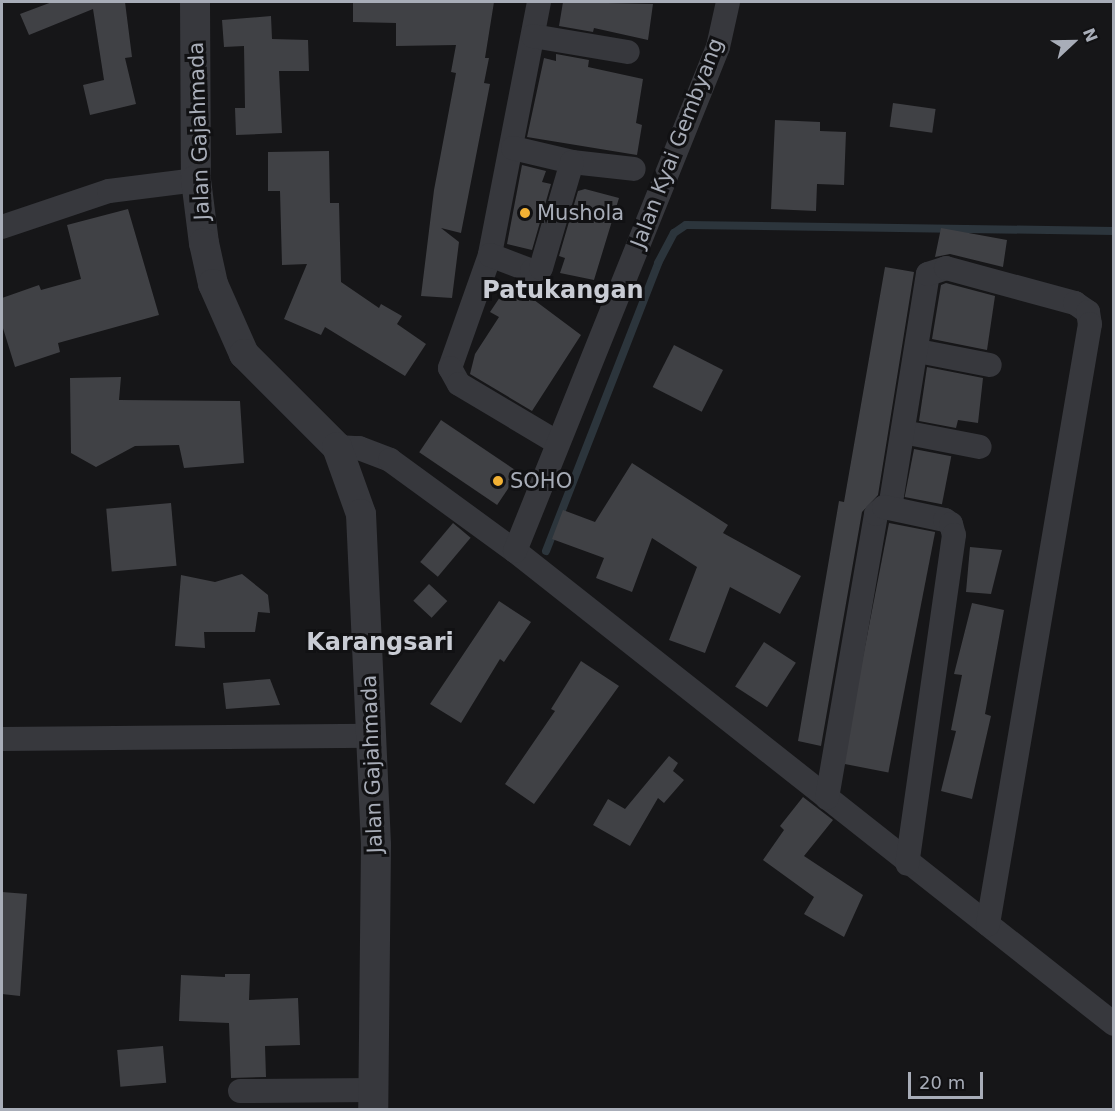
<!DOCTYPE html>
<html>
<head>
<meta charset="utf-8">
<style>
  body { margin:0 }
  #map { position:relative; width:1115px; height:1111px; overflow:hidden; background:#161618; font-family:"DejaVu Sans",sans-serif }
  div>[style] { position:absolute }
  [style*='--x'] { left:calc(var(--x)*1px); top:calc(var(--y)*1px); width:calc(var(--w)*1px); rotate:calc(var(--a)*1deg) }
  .stream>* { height:8px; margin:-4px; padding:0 4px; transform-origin:4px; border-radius:4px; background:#2c353c }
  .building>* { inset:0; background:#404145; transform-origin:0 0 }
  .minor>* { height:24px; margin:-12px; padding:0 12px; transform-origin:12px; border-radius:12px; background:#37383d }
  .tertiary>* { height:30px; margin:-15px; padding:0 15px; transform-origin:15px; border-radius:15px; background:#37383d }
  .dots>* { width:16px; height:16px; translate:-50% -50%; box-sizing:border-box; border:3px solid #111113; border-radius:50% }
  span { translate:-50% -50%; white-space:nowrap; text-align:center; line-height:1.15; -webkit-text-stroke:6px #111113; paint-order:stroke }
  .street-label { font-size:21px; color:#a8adb8 }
  .poi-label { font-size:21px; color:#a8adb8 }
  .left { translate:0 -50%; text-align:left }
  .quarter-label { font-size:24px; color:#c9ccd4; font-weight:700 }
  .frame { position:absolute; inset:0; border:3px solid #a8adb8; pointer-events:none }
  .north { position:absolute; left:1043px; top:12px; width:60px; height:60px; -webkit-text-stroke:4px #111113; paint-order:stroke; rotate:68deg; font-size:16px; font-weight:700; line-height:24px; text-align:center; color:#a8adb8 }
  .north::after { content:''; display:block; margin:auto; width:21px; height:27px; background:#a8adb8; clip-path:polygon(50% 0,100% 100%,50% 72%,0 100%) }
  .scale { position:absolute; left:908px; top:1072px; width:75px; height:27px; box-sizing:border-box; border:3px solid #a8adb8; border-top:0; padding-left:8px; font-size:18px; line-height:21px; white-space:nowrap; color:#a8adb8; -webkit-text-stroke:4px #111113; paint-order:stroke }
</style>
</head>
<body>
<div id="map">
  <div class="stream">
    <i style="--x:546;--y:551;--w:309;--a:-68.7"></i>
    <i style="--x:658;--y:263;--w:34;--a:-62"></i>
    <i style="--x:674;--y:233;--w:14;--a:-34"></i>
    <i style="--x:686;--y:225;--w:428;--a:0.8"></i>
  </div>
  <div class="building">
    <i style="clip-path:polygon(52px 2px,125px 2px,132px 57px,125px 58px,136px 104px,90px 115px,83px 85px,104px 80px,93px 9px,29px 35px,20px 14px)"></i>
    <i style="clip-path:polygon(353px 2px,494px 2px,485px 58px,489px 58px,484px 83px,490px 84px,461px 233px,441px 228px,459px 242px,452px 298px,421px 296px,434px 190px,456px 73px,451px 72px,456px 45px,396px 46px,396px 23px,353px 22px)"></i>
    <i style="clip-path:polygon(563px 2px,653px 4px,648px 40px,594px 28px,593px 32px,559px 26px)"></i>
    <i style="clip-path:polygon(271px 16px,272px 39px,308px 40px,309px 71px,279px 71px,282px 133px,236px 135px,235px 108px,245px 108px,244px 46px,224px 47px,222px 20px)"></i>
    <i style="clip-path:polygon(556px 54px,589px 60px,588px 67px,643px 79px,636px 123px,642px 125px,637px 155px,527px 137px,544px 58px,556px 61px)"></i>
    <i style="left:893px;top:103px;width:43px;height:24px;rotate:8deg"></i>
    <i style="clip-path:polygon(775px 120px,820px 122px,820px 131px,846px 132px,844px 185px,817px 184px,816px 211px,771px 209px)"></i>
    <i style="clip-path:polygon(329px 151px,330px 203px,339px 203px,341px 282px,379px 308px,381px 304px,402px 316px,397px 324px,426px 344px,405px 376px,325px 327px,321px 335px,284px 319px,307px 264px,282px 265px,280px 191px,268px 191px,268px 152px)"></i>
    <i style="clip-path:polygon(522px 165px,546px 171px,542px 182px,551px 184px,532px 250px,507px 244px)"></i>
    <i style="clip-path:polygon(585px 189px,619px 198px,594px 280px,560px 273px,565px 258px,559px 256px,578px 191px)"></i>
    <i style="clip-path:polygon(128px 209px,159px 315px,58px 343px,60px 352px,15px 367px,2px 325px,2px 298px,39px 285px,41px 290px,81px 279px,67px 225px)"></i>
    <i style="clip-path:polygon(941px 228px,1007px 240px,1003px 267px,950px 254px,935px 257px)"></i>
    <i style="clip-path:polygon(885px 267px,914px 272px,878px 495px,862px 512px,821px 746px,798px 741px,839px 501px,844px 502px)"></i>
    <i style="clip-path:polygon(510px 282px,581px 335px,532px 411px,470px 374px,475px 354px,499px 317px,490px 312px)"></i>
    <i style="clip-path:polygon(946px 283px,995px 296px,987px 350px,932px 339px,941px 285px)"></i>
    <i style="left:674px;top:345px;width:55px;height:47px;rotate:27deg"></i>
    <i style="clip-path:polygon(927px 367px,983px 378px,978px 423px,958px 420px,956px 428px,919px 421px)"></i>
    <i style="clip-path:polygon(121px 377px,119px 400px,240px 401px,244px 463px,184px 468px,179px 445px,135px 446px,96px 467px,71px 453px,70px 378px)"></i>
    <i style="left:441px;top:420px;width:94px;height:39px;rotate:34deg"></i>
    <i style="left:914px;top:449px;width:38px;height:49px;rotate:11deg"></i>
    <i style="clip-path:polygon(632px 463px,728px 525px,723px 533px,801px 576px,780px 614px,730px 587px,705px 653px,669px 640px,697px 567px,652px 538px,632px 592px,596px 578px,604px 558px,552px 539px,563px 510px,595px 522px)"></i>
    <i style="left:171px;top:503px;width:63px;height:65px;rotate:85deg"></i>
    <i style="left:453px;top:523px;width:23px;height:51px;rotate:40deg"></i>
    <i style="left:889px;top:523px;width:47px;height:245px;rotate:11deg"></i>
    <i style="clip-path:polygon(970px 547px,1002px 550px,991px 594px,966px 592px)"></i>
    <i style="clip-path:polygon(242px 574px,268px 595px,270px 613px,258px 612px,255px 632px,204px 632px,205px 648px,175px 646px,181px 575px,215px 582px)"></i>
    <i style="left:429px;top:584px;width:25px;height:23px;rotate:43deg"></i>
    <i style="clip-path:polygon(499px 601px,531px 622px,504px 662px,500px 659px,461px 723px,430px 704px)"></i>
    <i style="clip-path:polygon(972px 603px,1004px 610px,985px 714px,991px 716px,972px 799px,941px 791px,956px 731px,951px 730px,962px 675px,954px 674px)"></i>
    <i style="left:764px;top:642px;width:38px;height:53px;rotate:33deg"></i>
    <i style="clip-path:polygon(581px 661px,619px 686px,534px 804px,505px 784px,555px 711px,551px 709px)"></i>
    <i style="clip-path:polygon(270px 679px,280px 705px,226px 709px,223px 683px)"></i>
    <i style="clip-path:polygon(669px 756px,678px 763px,673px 771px,684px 780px,664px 803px,658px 798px,630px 846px,593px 825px,608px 799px,625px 809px)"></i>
    <i style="clip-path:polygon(803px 797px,833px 820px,804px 856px,863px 895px,844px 937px,804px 914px,814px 897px,763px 860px,784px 830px,780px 826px)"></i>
    <i style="clip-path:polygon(2px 892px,27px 894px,20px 996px,2px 994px)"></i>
    <i style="clip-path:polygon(225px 974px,250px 974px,249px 1000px,298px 998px,300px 1045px,265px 1046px,266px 1077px,231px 1078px,229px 1023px,179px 1021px,181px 975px,225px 977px)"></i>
    <i style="left:163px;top:1046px;width:37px;height:46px;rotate:85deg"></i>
  </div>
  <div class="minor">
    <i style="--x:539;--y:2;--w:258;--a:101"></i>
    <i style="--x:490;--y:255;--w:120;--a:109.5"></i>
    <i style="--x:450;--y:368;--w:18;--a:61"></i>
    <i style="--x:459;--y:384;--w:115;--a:30.8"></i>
    <i style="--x:533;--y:36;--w:96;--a:9.6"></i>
    <i style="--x:513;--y:148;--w:61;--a:13.3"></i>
    <i style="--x:572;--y:162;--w:62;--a:6.4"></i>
    <i style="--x:2;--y:227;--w:113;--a:-18.6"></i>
    <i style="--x:109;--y:191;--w:88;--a:-7.2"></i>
    <i style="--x:490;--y:255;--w:45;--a:20.9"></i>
    <i style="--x:532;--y:271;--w:9;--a:-18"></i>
    <i style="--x:541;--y:268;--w:110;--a:-73.7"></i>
    <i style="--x:918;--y:351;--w:73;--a:11"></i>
    <i style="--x:903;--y:432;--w:78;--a:11"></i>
    <i style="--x:337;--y:447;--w:22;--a:3"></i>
    <i style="--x:359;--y:448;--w:33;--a:21"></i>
    <i style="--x:390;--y:460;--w:155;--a:36.1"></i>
    <i style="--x:515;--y:551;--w:763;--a:38.3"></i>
    <i style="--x:890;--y:508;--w:237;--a:-80.8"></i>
    <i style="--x:928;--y:274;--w:19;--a:-18"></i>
    <i style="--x:946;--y:268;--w:134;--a:15.2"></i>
    <i style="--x:1075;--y:303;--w:16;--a:35"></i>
    <i style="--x:1088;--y:312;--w:12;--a:81"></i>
    <i style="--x:1090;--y:324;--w:609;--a:99.65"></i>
    <i style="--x:515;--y:551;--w:543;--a:-68.06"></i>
    <i style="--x:718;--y:47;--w:46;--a:-77.5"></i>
    <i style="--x:2;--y:739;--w:369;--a:-0.5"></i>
    <i style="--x:827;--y:798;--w:288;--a:-80.2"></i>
    <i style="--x:876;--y:514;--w:11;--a:-41"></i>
    <i style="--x:884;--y:507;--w:62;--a:12"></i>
    <i style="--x:945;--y:520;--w:7;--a:34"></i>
    <i style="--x:951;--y:524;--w:11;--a:75"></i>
    <i style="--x:954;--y:535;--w:332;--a:98.1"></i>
    <i style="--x:240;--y:1091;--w:133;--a:-0.4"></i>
  </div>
  <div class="tertiary">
    <i style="--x:195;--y:2;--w:178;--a:89.7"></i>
    <i style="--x:196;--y:180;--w:64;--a:82.8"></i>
    <i style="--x:204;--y:243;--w:42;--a:77.6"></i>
    <i style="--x:213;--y:284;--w:77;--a:66.1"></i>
    <i style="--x:244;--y:354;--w:132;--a:45"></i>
    <i style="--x:337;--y:447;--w:71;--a:70.3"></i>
    <i style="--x:361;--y:514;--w:331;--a:87.4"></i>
    <i style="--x:376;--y:845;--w:265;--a:90.6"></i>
  </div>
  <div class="dots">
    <i style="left:525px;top:213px;background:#f2b134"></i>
    <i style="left:498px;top:481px;background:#f2b134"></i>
  </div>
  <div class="street-label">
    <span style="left:199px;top:131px;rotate:-92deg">Jalan Gajahmada</span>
    <span style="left:677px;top:143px;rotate:-69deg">Jalan Kyai Gembyang</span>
    <span style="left:372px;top:764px;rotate:-92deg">Jalan Gajahmada</span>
  </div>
  <div class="poi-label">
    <span class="left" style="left:537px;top:213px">Mushola</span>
    <span class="left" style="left:510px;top:481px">SOHO</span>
  </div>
  <div class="quarter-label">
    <span style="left:563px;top:291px">Patukangan</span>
    <span style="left:380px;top:643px">Karangsari</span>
  </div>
  <div class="frame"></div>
  <div class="north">N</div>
  <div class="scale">20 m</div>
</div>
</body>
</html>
